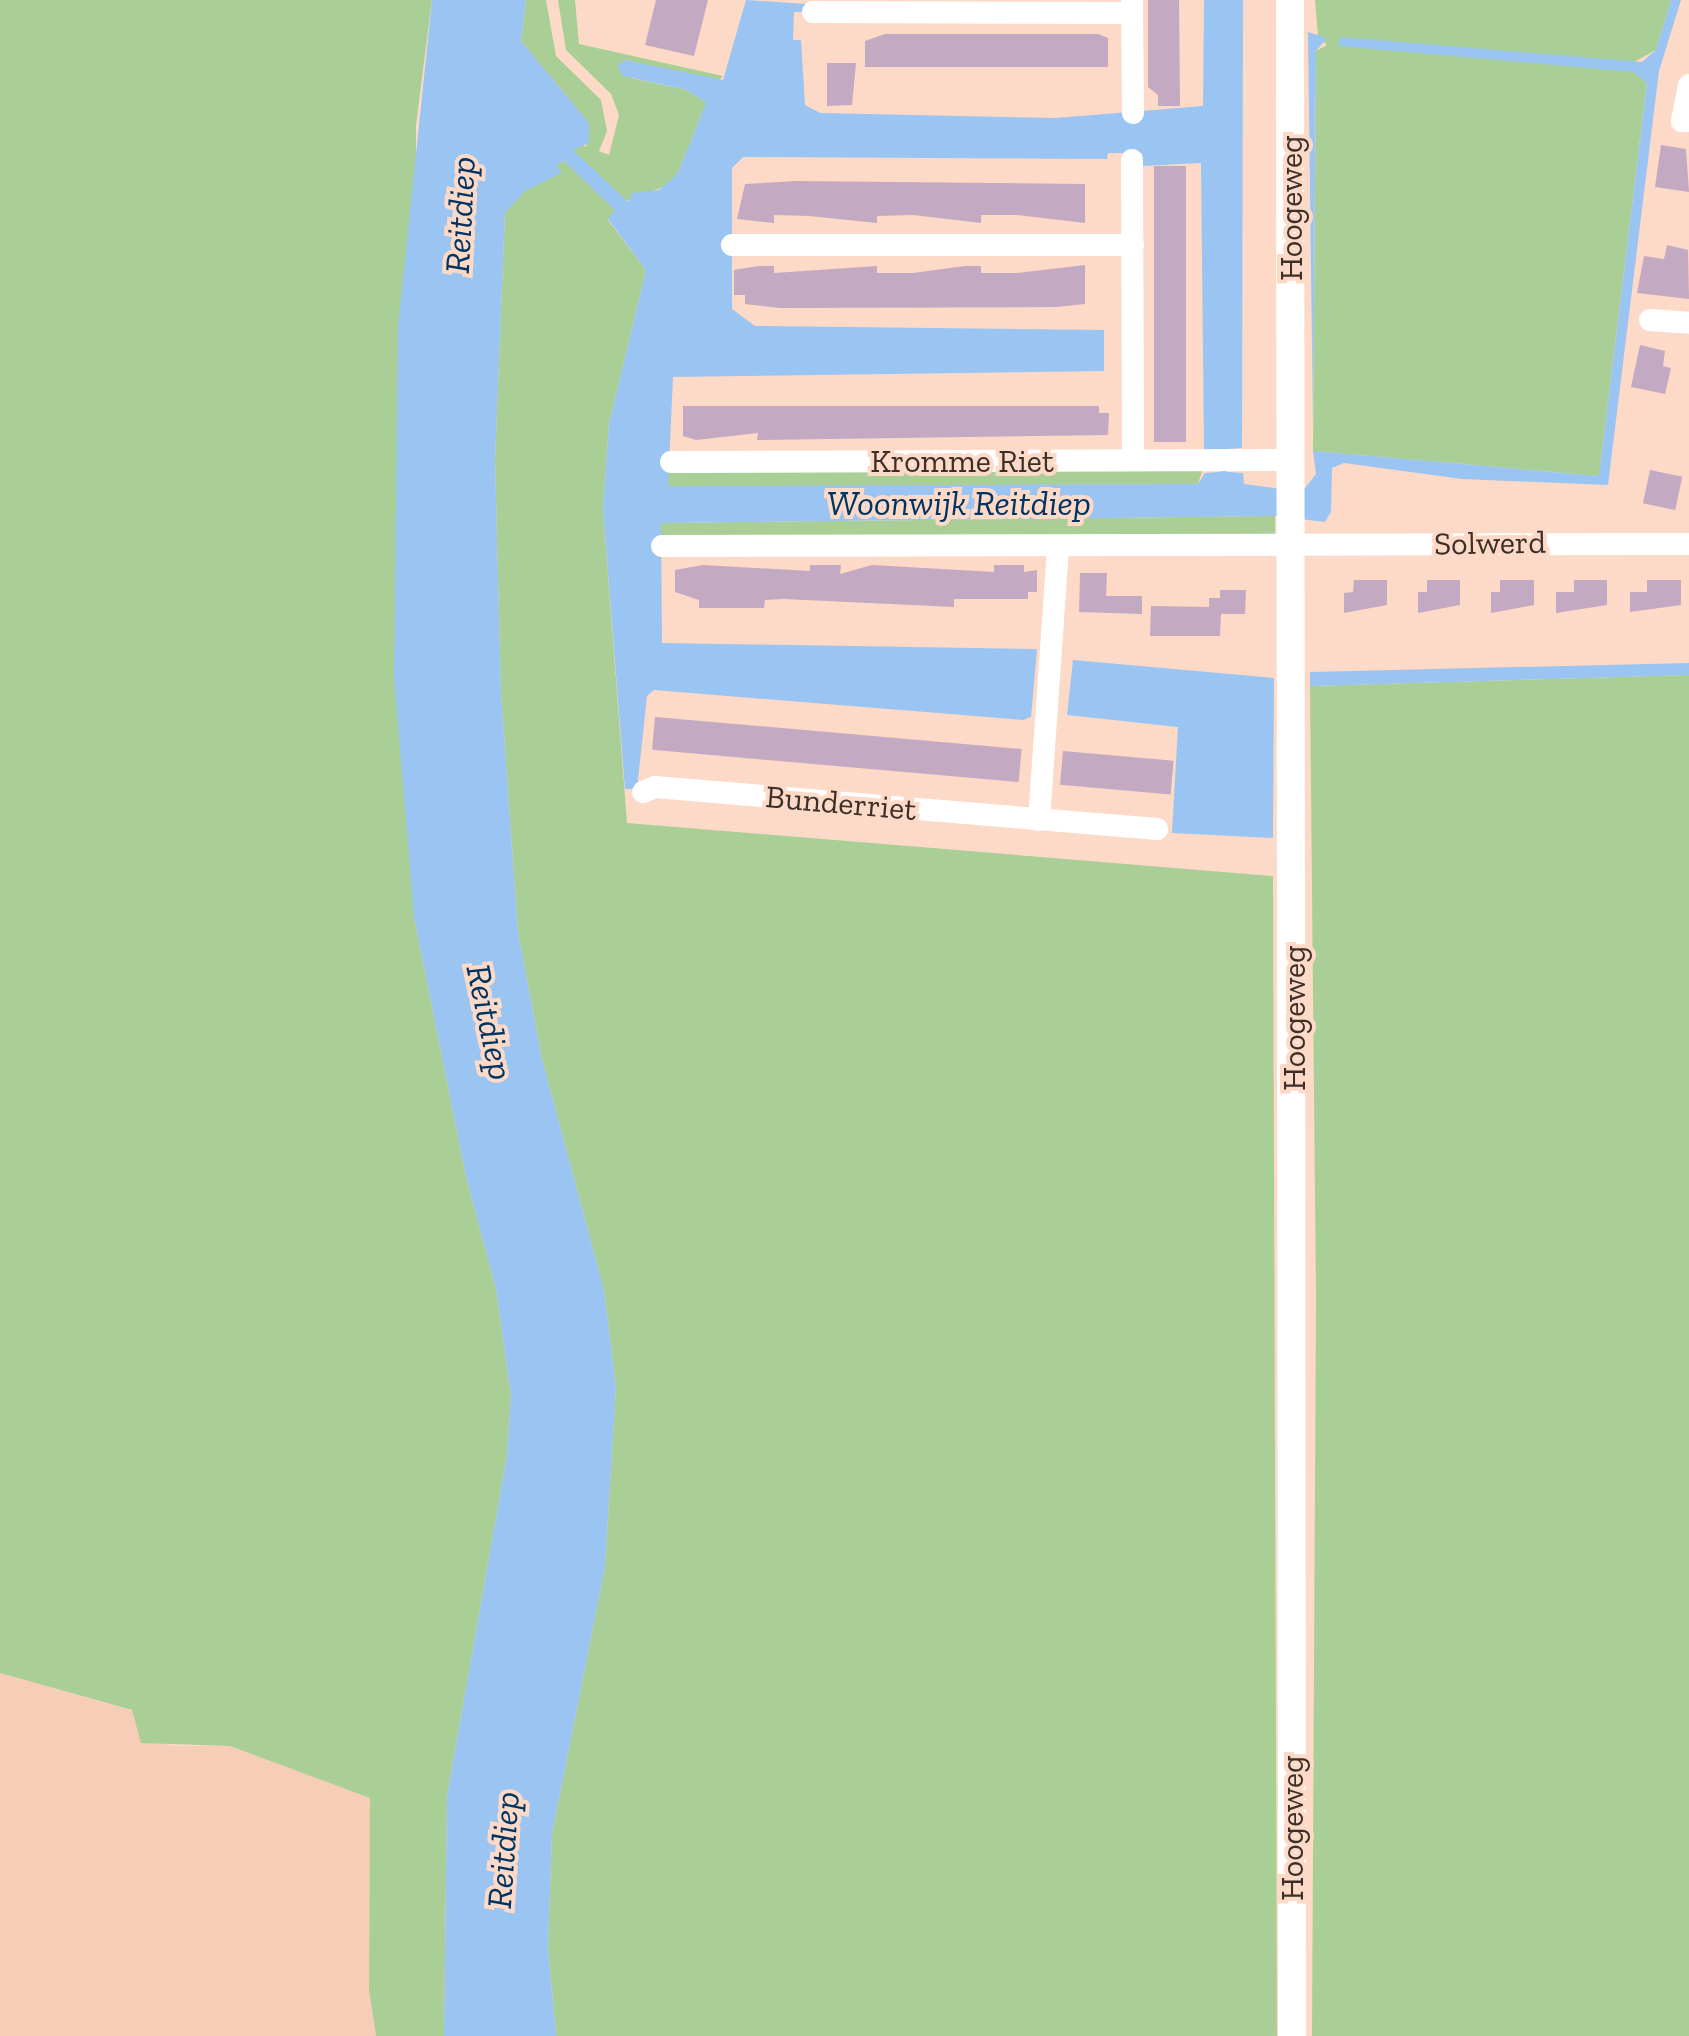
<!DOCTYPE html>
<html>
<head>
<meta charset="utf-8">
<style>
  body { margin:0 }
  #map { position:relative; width:1689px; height:2036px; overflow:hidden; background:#fdd9c7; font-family:"Zilla Slab",serif }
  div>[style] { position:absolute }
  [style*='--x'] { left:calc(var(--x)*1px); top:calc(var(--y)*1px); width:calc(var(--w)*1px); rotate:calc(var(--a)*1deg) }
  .built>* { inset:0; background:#f6cdb6 }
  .green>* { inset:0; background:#aacf96 }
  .water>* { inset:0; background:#9ac4f1 }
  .building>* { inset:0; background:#c4a9c2; transform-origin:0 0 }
  .minor>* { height:22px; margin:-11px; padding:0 11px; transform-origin:11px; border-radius:11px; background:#fff }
  .tertiary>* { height:28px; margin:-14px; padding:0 14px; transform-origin:14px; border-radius:14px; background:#fff }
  span { translate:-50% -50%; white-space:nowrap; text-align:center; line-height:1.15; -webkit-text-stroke:8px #fdd9c7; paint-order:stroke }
  .street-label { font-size:32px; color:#3c2f27 }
  .water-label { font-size:35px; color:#003563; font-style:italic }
</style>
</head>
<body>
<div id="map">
  <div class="built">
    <i style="clip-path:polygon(0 1673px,133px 1711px,169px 1746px,230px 1746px,370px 1798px,369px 1990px,376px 2036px,0 2036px)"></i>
  </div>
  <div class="green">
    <i style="clip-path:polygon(0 0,432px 0,416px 125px,414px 917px,466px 1177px,496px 1289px,511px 1395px,507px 1455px,447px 1796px,444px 2036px,376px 2036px,369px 1990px,370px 1798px,230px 1746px,141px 1743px,132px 1710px,0 1673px)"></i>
    <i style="clip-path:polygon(526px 0,546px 0,556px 56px,601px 100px,607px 131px,599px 151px,609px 155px,619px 115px,611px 94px,566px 50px,558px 0,575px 0,579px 44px,723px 76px,716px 83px,626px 60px,617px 66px,631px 78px,687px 90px,706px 103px,678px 173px,666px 186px,626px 201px,573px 150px,579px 143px,586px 147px,589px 123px,521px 41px)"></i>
    <i style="clip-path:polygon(1315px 0,1671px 0,1656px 50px,1634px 62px,1633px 72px,1647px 82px,1599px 476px,1313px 451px,1316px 51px,1327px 45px,1318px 36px)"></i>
    <i style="clip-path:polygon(564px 161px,615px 210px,608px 220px,646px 270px,609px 424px,603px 509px,627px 823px,1273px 876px,1277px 2036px,556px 2036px,548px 1947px,552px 1834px,605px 1567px,616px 1388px,604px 1290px,542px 1059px,518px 932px,501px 693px,495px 460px,505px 213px,525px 191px,560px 173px,557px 164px)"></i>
    <i style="clip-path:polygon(1202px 471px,1198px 484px,668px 487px,668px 472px)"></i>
    <i style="clip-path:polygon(1275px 516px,1275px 535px,660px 535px,661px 523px)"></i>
    <i style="clip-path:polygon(1689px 675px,1689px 2036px,1312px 2036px,1316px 1298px,1310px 686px)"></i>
  </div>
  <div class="water">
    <i style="clip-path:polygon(evenodd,432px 0,526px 0,521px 41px,589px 123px,589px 143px,573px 150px,628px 202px,632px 193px,659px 190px,678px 173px,706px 103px,687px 90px,623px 76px,617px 66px,625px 60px,723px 80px,746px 0,806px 4px,806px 12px,794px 12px,793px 40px,801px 40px,805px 105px,820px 113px,1056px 118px,1203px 106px,1204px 0,1243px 0,1242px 448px,1227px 449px,1227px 472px,1243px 473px,1244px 484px,1302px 492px,1316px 474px,1313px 451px,1599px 476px,1647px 83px,1633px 72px,1339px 46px,1340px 37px,1642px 62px,1656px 50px,1671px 0,1681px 0,1659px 71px,1608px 485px,1462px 479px,1344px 463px,1332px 468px,1331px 512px,1325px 522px,1275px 516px,661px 523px,662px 643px,1037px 649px,1031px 717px,1023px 720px,654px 690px,647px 696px,637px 789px,625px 789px,603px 509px,609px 424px,646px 270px,608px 219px,615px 210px,564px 161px,557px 164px,561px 173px,525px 191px,505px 213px,495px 460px,501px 693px,518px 932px,542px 1059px,604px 1290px,616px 1388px,605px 1567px,552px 1834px,548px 1947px,556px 2036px,444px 2036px,447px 1796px,507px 1455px,511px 1395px,496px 1289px,466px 1177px,414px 917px,394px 678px,398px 327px,432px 0,1108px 153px,1142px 153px,1143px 166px,1201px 163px,1204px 450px,1220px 449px,1220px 472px,1205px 473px,1198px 484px,668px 486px,673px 377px,1104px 371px,1104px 330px,755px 326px,732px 309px,732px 168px,743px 157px,1107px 159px,1108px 153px)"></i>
    <i style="clip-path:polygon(1308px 32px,1327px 38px,1316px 51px,1313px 425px)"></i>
    <i style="clip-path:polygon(1073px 660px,1274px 678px,1273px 838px,1172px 833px,1178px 727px,1067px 715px)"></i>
    <i style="clip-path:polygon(1689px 663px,1689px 675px,1310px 686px,1310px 672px)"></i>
  </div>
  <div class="building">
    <i style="clip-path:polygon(656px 0,708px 0,694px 56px,645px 45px)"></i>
    <i style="clip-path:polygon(1148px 0,1179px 0,1180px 106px,1158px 106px,1158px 95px,1148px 87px)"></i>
    <i style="clip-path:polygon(885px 34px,1098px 34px,1108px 38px,1108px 67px,865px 67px,865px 41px)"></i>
    <i style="clip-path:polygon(827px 63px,856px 63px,852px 105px,827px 106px)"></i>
    <i style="clip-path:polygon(1661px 145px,1686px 149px,1689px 192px,1655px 187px)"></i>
    <i style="left:1154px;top:166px;width:32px;height:276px"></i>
    <i style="clip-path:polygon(796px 181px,1085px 184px,1085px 223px,1017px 215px,981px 215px,981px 223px,913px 215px,877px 216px,877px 223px,809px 216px,774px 215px,774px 223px,737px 219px,745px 184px)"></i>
    <i style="clip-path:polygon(1667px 245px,1688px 250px,1689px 299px,1637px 293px,1644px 256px,1664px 259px)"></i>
    <i style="clip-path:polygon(1085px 265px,1085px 304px,1056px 307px,780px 308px,745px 304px,745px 295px,734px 295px,734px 270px,758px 266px,774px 266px,774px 273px,877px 266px,877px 273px,913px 273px,965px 266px,981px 266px,981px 273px,1017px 273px)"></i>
    <i style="clip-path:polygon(1640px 345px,1665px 351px,1663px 366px,1671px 368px,1665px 394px,1631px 387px)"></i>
    <i style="clip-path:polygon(683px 406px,1099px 406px,1099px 413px,1109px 413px,1108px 435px,757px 440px,758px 433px,696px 440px,683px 436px)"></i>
    <i style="left:1650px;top:470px;width:33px;height:34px;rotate:12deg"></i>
    <i style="clip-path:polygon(703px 565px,810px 571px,810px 565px,841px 565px,840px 574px,872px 565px,994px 572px,994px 565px,1024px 565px,1024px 572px,1037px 570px,1037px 592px,1028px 592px,1028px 599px,954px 599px,954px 607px,784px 599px,765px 600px,764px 608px,699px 608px,699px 600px,675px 592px,675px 570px)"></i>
    <i style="clip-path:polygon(1080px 573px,1107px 573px,1106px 596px,1142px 596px,1142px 614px,1079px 612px)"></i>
    <i style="clip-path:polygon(1354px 580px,1387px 580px,1387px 605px,1344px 613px,1344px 593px,1353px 592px)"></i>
    <i style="clip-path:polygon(1427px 580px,1460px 580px,1460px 605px,1418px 613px,1418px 592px,1427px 592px)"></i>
    <i style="clip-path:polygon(1500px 580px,1534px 580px,1534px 605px,1491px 613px,1491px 592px,1500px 592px)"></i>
    <i style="clip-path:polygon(1574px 580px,1607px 580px,1607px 605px,1556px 613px,1556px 592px,1574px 592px)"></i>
    <i style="clip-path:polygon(1647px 580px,1681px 580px,1681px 605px,1630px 612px,1630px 592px,1647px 592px)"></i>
    <i style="clip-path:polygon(1220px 590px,1246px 590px,1245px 614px,1221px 614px,1220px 636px,1150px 636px,1151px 606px,1209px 607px,1209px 598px,1220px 598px)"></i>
    <i style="left:655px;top:717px;width:368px;height:33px;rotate:5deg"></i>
    <i style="left:1063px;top:751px;width:111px;height:34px;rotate:5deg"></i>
  </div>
  <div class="minor">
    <i style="--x:1132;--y:2;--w:111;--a:89.5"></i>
    <i style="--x:813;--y:12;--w:319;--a:0.2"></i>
    <i style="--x:1689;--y:85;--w:37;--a:101"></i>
    <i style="--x:1682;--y:121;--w:7;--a:0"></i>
    <i style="--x:1132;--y:160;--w:300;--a:89.8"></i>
    <i style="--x:732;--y:245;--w:401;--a:0"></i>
    <i style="--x:1650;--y:320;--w:39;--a:4"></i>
    <i style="--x:671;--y:462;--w:618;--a:-0.19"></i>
    <i style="--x:662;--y:546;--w:1027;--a:-0.11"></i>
    <i style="--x:643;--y:792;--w:13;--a:-23"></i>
    <i style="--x:655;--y:787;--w:504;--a:4.78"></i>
    <i style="--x:1039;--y:820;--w:274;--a:-86"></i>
  </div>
  <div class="tertiary">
    <i style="--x:1290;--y:0;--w:2036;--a:89.94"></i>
  </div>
  <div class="street-label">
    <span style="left:1291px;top:208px;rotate:-90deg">Hoogeweg</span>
    <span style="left:962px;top:461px">Kromme Riet</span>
    <span style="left:1490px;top:543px;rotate:-1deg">Solwerd</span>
    <span style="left:841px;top:803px;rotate:5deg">Bunderriet</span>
    <span style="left:1294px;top:1018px;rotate:-90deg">Hoogeweg</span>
    <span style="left:1292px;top:1828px;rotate:-90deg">Hoogeweg</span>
  </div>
  <div class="water-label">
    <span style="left:460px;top:215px;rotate:-87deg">Reitdiep</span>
    <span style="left:959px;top:503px">Woonwijk Reitdiep</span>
    <span style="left:490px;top:1022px;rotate:78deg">Reitdiep</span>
    <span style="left:503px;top:1850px;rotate:-86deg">Reitdiep</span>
  </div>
</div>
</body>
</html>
